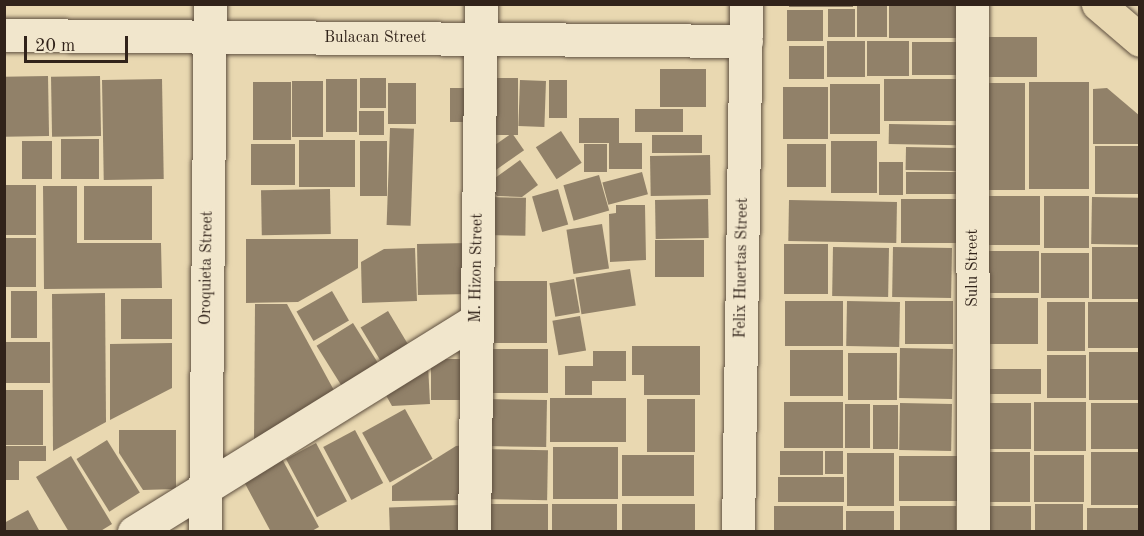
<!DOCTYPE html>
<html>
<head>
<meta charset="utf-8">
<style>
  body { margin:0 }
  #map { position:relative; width:1144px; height:536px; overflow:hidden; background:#e9d8b1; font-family:"Old Standard TT",serif }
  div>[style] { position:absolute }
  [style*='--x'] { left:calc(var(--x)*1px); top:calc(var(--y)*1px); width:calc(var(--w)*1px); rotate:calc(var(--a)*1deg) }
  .building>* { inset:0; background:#918169; transform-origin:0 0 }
  .roads { filter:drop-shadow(0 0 2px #5f5040) drop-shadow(0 0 2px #5f5040) }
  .minor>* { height:33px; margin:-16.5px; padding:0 16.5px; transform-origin:16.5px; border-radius:16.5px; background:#f1e6cc }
  .major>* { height:33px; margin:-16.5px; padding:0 16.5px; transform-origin:16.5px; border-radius:16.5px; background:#e9d8b1 }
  span { translate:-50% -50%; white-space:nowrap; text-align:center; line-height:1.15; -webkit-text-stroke:6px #f1e6cc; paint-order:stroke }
  .street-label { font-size:16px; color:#31231a }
  .frame { position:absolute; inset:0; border:6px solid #31231a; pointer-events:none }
  .scale { position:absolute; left:24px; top:36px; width:104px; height:27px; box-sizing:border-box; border:3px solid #31231a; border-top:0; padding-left:8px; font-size:18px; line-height:21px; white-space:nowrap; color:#31231a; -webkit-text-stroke:4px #f1e6cc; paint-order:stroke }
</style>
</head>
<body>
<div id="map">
  <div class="building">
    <i style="left:789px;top:4px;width:64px;height:3px"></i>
    <i style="left:857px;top:4px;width:30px;height:33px"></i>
    <i style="left:889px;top:4px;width:67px;height:34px"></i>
    <i style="left:828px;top:9px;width:27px;height:28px"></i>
    <i style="left:787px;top:10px;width:36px;height:31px"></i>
    <i style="left:978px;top:37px;width:59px;height:40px"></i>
    <i style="left:827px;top:41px;width:38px;height:36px"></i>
    <i style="left:867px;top:41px;width:42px;height:35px"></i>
    <i style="left:912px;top:42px;width:49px;height:33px"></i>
    <i style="left:789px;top:46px;width:35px;height:33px"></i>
    <i style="left:660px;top:69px;width:46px;height:38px"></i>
    <i style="left:48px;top:76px;width:60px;height:44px;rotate:89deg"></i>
    <i style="left:100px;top:76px;width:60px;height:49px;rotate:89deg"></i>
    <i style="left:386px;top:78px;width:30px;height:26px;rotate:90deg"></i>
    <i style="left:481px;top:78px;width:37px;height:57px"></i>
    <i style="left:162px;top:79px;width:100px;height:60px;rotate:89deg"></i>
    <i style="left:326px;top:79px;width:31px;height:53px"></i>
    <i style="left:884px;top:79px;width:73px;height:42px"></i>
    <i style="left:520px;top:80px;width:26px;height:46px;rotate:2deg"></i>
    <i style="left:549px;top:80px;width:18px;height:38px"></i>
    <i style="left:292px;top:81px;width:31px;height:56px"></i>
    <i style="left:253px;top:82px;width:38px;height:58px"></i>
    <i style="left:1029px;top:82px;width:60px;height:107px"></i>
    <i style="left:388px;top:83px;width:28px;height:41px"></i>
    <i style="left:973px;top:83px;width:52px;height:107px"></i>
    <i style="left:830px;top:84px;width:50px;height:50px"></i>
    <i style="left:783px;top:87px;width:45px;height:52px"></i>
    <i style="left:450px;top:88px;width:21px;height:34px"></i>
    <i style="clip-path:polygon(1107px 88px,1140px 116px,1140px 144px,1093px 144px,1093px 89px)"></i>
    <i style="left:683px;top:109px;width:23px;height:48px;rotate:90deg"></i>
    <i style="left:359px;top:111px;width:25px;height:24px"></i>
    <i style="left:579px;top:118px;width:40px;height:25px"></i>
    <i style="left:889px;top:124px;width:69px;height:20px;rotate:1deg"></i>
    <i style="left:390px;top:128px;width:24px;height:97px;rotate:2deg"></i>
    <i style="left:561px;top:131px;width:38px;height:30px;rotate:57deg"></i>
    <i style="left:512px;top:133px;width:21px;height:40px;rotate:55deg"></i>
    <i style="left:702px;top:135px;width:18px;height:50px;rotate:90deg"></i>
    <i style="left:61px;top:139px;width:38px;height:40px"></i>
    <i style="left:299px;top:140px;width:56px;height:47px"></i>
    <i style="left:52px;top:141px;width:38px;height:30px;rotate:90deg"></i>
    <i style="left:360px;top:141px;width:27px;height:55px"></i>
    <i style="left:831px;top:141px;width:46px;height:52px"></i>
    <i style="left:642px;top:143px;width:26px;height:33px;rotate:90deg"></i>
    <i style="left:295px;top:144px;width:41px;height:44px;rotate:90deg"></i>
    <i style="left:584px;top:144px;width:23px;height:28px"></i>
    <i style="left:787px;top:144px;width:39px;height:43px"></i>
    <i style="left:1095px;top:146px;width:45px;height:48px"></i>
    <i style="left:906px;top:147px;width:52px;height:23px;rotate:1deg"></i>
    <i style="left:710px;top:155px;width:40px;height:60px;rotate:89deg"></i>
    <i style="clip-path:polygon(520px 160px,538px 185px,522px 197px,497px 196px,488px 183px)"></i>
    <i style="left:879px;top:162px;width:24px;height:33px"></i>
    <i style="left:642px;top:172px;width:23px;height:41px;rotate:75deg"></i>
    <i style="left:906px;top:172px;width:53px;height:22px"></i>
    <i style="left:599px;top:175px;width:37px;height:37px;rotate:74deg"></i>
    <i style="left:4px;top:185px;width:32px;height:50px"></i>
    <i style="clip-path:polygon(43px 186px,77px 186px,77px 243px,161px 243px,162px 288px,44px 289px)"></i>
    <i style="left:84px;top:186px;width:68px;height:54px"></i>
    <i style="left:330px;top:189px;width:45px;height:69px;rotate:89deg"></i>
    <i style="left:558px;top:189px;width:37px;height:27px;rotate:74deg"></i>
    <i style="left:983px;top:196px;width:57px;height:49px"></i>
    <i style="left:1044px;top:196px;width:45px;height:52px"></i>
    <i style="left:485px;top:197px;width:41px;height:38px;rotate:1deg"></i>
    <i style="left:1092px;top:197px;width:48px;height:47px;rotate:1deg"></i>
    <i style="left:708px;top:199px;width:39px;height:53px;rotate:89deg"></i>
    <i style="left:901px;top:199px;width:57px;height:44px"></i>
    <i style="left:789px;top:200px;width:108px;height:41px;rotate:1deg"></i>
    <i style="clip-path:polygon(616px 205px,645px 205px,646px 260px,610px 262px,609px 214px,616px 213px)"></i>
    <i style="left:602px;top:224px;width:45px;height:36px;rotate:81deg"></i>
    <i style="left:4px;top:238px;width:32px;height:49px"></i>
    <i style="clip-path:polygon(246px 239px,358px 239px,358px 268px,298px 302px,246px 303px)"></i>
    <i style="left:704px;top:240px;width:37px;height:49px;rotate:90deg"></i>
    <i style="left:469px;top:243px;width:51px;height:52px;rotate:89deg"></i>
    <i style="left:784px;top:244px;width:44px;height:50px"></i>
    <i style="left:833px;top:247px;width:56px;height:49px;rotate:1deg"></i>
    <i style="left:893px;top:247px;width:59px;height:50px;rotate:1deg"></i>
    <i style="left:1092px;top:247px;width:48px;height:52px"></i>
    <i style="clip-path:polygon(415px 248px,417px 301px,362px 303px,361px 262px,384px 249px)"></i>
    <i style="left:977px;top:251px;width:62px;height:42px"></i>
    <i style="left:1041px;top:253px;width:48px;height:45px"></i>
    <i style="left:630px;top:269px;width:37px;height:55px;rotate:81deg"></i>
    <i style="left:574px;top:279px;width:34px;height:25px;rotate:80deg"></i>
    <i style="left:490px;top:281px;width:57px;height:62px"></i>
    <i style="left:11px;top:291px;width:26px;height:47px"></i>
    <i style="left:332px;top:291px;width:34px;height:41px;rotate:60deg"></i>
    <i style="clip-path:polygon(105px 293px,106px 422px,53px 451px,52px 294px)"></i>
    <i style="left:980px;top:298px;width:58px;height:46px"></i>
    <i style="left:172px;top:299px;width:40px;height:51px;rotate:90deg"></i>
    <i style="left:785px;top:301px;width:58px;height:45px"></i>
    <i style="left:847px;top:301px;width:53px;height:45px;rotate:1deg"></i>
    <i style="left:905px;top:301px;width:48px;height:43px"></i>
    <i style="left:1047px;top:302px;width:38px;height:49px"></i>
    <i style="left:1088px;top:302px;width:52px;height:46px"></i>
    <i style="clip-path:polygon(255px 304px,287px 304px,336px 394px,254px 442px)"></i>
    <i style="left:388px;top:311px;width:42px;height:32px;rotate:59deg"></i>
    <i style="left:580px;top:316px;width:35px;height:28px;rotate:80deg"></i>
    <i style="left:353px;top:323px;width:49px;height:43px;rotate:58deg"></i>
    <i style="left:5px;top:342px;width:45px;height:41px"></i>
    <i style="clip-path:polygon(172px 343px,172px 388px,110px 420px,110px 344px)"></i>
    <i style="clip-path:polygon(632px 346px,700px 346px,700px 395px,644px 395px,644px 375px,632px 375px)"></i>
    <i style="left:900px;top:348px;width:53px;height:50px;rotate:1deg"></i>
    <i style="left:485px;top:349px;width:63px;height:44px"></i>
    <i style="left:790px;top:350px;width:53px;height:46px"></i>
    <i style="clip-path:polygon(593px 351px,626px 351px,626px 381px,592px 381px,592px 395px,565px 395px,565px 366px,593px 366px)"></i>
    <i style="left:1089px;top:352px;width:51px;height:48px"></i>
    <i style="left:848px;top:353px;width:49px;height:47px"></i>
    <i style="left:1047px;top:355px;width:39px;height:43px"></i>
    <i style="left:431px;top:359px;width:32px;height:41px"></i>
    <i style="clip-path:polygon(428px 364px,430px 404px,392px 406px,383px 390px)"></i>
    <i style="left:976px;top:369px;width:65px;height:25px"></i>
    <i style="left:4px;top:390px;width:39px;height:55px"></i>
    <i style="left:550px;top:398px;width:76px;height:44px"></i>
    <i style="left:486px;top:399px;width:61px;height:47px;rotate:1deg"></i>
    <i style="left:695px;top:399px;width:53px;height:48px;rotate:90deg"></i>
    <i style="left:784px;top:402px;width:59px;height:46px"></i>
    <i style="left:1034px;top:402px;width:52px;height:49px"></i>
    <i style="left:977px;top:403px;width:54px;height:46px"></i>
    <i style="left:1091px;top:403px;width:49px;height:46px"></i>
    <i style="left:845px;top:404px;width:25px;height:44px"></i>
    <i style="left:952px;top:404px;width:47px;height:52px;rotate:91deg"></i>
    <i style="left:873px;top:405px;width:25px;height:44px"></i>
    <i style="left:405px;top:409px;width:57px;height:49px;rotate:61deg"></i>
    <i style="clip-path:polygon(119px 430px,176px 430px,176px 489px,143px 490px,119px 453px)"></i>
    <i style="left:355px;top:430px;width:60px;height:36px;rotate:62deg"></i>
    <i style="left:107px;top:440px;width:62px;height:36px;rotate:58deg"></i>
    <i style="left:316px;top:443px;width:66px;height:34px;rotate:62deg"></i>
    <i style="clip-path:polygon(466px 445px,466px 500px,392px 501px,392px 486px,456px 446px)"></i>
    <i style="clip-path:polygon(4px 446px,46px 446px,46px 461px,19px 461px,19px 480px,4px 480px)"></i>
    <i style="left:553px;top:447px;width:65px;height:52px"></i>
    <i style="left:479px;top:449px;width:69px;height:50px;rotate:1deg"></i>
    <i style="left:780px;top:451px;width:43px;height:24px"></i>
    <i style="left:825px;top:451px;width:18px;height:23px"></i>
    <i style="left:977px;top:452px;width:53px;height:50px"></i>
    <i style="left:1091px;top:452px;width:49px;height:53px"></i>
    <i style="left:847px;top:453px;width:47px;height:53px"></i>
    <i style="left:622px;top:455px;width:72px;height:41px"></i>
    <i style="left:1034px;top:455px;width:50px;height:47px"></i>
    <i style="clip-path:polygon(71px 456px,112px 524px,99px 532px,69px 532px,36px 477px)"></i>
    <i style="left:899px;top:456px;width:58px;height:45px"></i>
    <i style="clip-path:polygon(281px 457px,319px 527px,310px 532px,271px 532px,242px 478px)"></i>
    <i style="left:778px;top:477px;width:66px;height:25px"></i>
    <i style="left:480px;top:504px;width:68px;height:28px"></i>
    <i style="left:552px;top:504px;width:65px;height:28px"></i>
    <i style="left:622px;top:504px;width:73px;height:28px"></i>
    <i style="left:1083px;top:504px;width:28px;height:48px;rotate:90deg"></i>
    <i style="left:460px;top:505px;width:27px;height:71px;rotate:88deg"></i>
    <i style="left:774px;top:506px;width:69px;height:26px"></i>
    <i style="left:900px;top:506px;width:56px;height:26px"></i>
    <i style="left:971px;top:506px;width:60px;height:26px"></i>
    <i style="left:1087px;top:508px;width:53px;height:24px"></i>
    <i style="clip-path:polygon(28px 510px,40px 532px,4px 532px,4px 523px)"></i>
    <i style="left:846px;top:511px;width:48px;height:21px"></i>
  </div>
  <div class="roads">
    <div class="minor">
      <i style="--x:972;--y:4;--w:528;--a:89.89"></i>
      <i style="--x:4;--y:35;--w:742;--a:0.46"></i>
      <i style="--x:134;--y:532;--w:402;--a:-31.8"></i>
      <i style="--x:205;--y:532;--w:528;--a:-89.46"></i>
      <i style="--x:474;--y:532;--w:528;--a:-89.24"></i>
      <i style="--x:738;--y:532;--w:528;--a:-89.13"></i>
    </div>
    <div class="major">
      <i style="--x:1098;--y:4;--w:55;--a:40.6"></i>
    </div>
  </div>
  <div class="street-label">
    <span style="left:375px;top:38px">Bulacan Street</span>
    <span style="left:207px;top:268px;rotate:-89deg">Oroquieta Street</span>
    <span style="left:477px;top:268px;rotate:-89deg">M. Hizon Street</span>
    <span style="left:742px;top:268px;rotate:-89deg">Felix Huertas Street</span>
    <span style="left:973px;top:268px;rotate:-90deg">Sulu Street</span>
  </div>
  <div class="frame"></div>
  <div class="scale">20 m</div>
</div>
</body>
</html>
